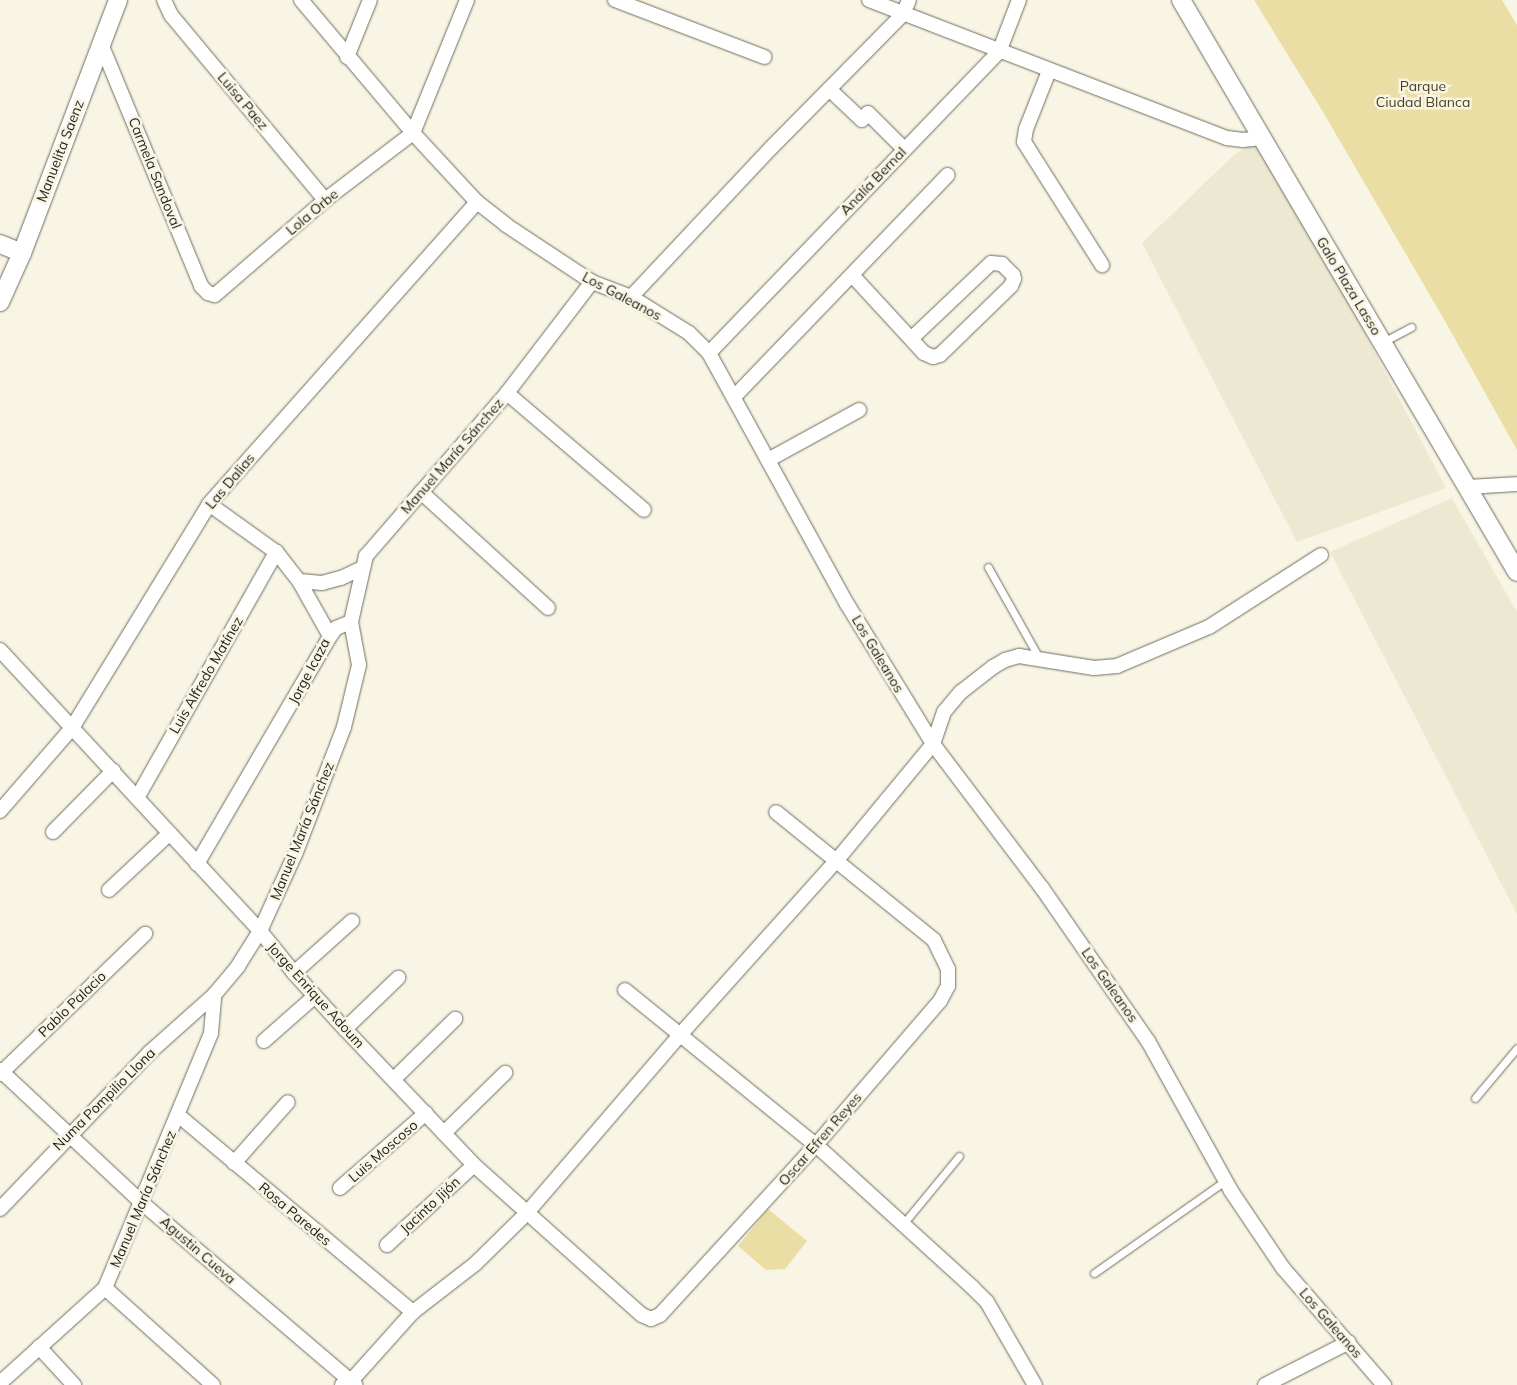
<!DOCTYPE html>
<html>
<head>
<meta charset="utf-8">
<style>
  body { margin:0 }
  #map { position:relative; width:1517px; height:1385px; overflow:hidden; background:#f8f5e5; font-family:Mulish,sans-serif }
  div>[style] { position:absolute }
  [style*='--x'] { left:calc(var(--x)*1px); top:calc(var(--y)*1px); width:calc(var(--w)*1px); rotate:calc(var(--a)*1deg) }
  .built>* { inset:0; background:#ede8d1 }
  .green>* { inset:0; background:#ebdea5 }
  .roads { filter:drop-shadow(0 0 1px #6f6c5f) drop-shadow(0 0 1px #6f6c5f) }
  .service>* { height:7px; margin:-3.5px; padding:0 3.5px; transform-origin:3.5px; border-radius:3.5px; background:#fff }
  .minor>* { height:14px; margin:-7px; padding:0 7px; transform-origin:7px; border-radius:7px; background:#fff }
  .tertiary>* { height:18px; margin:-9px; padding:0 9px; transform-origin:9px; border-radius:9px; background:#fff }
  span { translate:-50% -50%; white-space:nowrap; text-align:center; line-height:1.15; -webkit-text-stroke:5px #f8f5e5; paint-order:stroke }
  .park-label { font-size:14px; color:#4a411a }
  .street-label { font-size:14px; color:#1e1d17 }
</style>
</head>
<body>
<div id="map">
  <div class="built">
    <i style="clip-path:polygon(1262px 138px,1446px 488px,1297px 542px,1142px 243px,1235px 154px)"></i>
    <i style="clip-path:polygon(1452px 498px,1517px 612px,1517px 914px,1330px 552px)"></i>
  </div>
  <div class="green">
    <i style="clip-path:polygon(1254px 0,1502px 0,1517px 25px,1517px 450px,1445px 321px,1323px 112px)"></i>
    <i style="clip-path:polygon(768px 1209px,807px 1241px,785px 1269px,766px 1270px,738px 1246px)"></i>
  </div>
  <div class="roads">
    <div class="service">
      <i style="--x:1383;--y:342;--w:32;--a:-28"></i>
      <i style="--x:988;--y:567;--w:104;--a:60.7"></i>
      <i style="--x:1475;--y:1098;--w:65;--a:-50"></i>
      <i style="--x:903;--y:1224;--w:88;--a:-50.5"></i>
      <i style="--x:1094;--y:1273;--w:160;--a:-35.1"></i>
    </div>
    <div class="minor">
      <i style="--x:164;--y:0;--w:17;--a:65"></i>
      <i style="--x:171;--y:15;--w:241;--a:50.2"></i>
      <i style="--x:301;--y:0;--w:174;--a:49.9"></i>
      <i style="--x:413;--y:133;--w:94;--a:47.2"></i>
      <i style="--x:477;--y:202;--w:37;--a:38"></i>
      <i style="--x:506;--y:225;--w:103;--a:33.5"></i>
      <i style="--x:592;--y:282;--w:42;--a:21"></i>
      <i style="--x:631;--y:297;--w:68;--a:31.8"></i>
      <i style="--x:689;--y:333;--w:28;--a:45"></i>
      <i style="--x:709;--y:353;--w:286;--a:61.2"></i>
      <i style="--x:847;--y:604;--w:164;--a:58.4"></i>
      <i style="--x:933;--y:744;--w:181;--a:52.9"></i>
      <i style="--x:1042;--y:888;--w:186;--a:55.3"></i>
      <i style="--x:1148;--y:1041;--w:171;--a:61"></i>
      <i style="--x:1231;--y:1191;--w:93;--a:56"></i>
      <i style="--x:1283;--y:1268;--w:155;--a:49.2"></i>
      <i style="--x:615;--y:0;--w:160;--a:20.9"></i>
      <i style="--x:869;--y:0;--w:384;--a:21.1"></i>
      <i style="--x:1227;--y:138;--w:16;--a:7"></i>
      <i style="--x:1243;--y:140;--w:19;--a:-6"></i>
      <i style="--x:101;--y:44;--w:262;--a:67.5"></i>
      <i style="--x:201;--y:286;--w:10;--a:45"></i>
      <i style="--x:208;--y:293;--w:7;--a:16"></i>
      <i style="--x:215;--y:295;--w:145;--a:-40.8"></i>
      <i style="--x:325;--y:200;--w:111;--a:-37.3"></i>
      <i style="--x:413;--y:133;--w:144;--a:-67.9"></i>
      <i style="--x:347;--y:57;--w:61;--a:-68"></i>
      <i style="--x:1049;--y:71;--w:62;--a:111.6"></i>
      <i style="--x:1026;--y:129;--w:13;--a:99"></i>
      <i style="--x:1024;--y:142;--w:146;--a:57.6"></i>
      <i style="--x:829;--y:89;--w:45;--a:43.2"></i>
      <i style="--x:862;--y:120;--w:9;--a:-49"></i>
      <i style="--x:868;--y:113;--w:51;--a:45"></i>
      <i style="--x:852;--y:275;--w:106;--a:47.3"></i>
      <i style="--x:924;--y:353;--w:10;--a:24"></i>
      <i style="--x:933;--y:357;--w:7;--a:-16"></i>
      <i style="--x:940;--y:355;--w:99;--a:-44.2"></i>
      <i style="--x:1011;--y:286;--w:8;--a:-67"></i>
      <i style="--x:1014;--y:279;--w:4;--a:-104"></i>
      <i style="--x:1013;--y:275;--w:16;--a:-135"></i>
      <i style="--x:1002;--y:264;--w:11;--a:-175"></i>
      <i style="--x:991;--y:263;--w:110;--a:136.5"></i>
      <i style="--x:631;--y:297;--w:204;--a:-46.8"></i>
      <i style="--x:771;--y:148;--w:188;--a:-45.4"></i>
      <i style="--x:903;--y:14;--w:15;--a:-67"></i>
      <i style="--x:709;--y:353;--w:418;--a:-46.1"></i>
      <i style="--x:999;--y:52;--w:56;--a:-69"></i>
      <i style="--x:507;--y:393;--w:180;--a:40.5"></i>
      <i style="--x:734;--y:397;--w:308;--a:-46.1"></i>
      <i style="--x:768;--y:460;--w:104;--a:-28.8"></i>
      <i style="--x:1467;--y:487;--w:50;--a:-3.4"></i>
      <i style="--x:421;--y:492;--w:172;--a:42.4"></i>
      <i style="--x:299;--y:581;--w:23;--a:5"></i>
      <i style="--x:322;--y:583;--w:20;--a:-15"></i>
      <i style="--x:341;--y:578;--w:23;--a:-25"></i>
      <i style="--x:330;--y:636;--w:10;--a:-53"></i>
      <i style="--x:336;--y:628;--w:16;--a:-22"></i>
      <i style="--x:0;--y:650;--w:383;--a:47.2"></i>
      <i style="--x:260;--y:931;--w:54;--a:51"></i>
      <i style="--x:294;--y:973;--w:76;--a:47.7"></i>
      <i style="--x:345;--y:1029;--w:187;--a:46.5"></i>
      <i style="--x:474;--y:1165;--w:225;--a:41.8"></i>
      <i style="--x:642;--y:1315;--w:10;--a:24"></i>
      <i style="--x:651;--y:1319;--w:10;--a:-24"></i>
      <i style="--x:660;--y:1315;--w:231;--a:-47.5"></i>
      <i style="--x:816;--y:1145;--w:190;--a:-49.3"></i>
      <i style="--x:940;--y:1001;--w:17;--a:-62"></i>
      <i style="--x:948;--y:986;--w:17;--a:-90"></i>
      <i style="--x:948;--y:969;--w:32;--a:-116"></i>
      <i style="--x:934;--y:940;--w:203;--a:-141"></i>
      <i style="--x:137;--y:798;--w:283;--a:-60.5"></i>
      <i style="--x:0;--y:811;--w:110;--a:-49.1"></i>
      <i style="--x:72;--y:728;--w:263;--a:-58.5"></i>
      <i style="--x:209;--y:504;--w:404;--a:-48.4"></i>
      <i style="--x:53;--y:832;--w:86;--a:-45.5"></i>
      <i style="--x:197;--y:864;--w:264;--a:-59.7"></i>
      <i style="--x:330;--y:636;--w:63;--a:-119.4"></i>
      <i style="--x:299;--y:581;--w:37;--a:-128"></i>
      <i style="--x:276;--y:552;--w:82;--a:-144.4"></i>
      <i style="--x:109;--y:890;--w:83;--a:-43.1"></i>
      <i style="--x:294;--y:973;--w:78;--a:-41.9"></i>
      <i style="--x:625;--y:990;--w:246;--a:39.1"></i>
      <i style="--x:816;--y:1145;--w:211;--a:42.3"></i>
      <i style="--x:972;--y:1287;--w:21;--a:45"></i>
      <i style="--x:987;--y:1302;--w:96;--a:60"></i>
      <i style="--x:345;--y:1029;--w:74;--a:-43.9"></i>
      <i style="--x:264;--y:1041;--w:68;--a:-41.4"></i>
      <i style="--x:0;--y:1070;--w:193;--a:43.1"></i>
      <i style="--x:141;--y:1202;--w:282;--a:40.5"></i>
      <i style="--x:0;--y:1074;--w:202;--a:-44"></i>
      <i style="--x:394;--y:1079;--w:86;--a:-44.5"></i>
      <i style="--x:178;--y:1115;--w:307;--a:40"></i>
      <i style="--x:444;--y:1133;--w:86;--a:-44.5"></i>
      <i style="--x:234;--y:1163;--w:81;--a:-48.5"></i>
      <i style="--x:340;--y:1188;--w:114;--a:-41.1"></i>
      <i style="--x:0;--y:1209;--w:217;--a:-46.3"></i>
      <i style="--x:150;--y:1052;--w:86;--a:-41.7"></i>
      <i style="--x:387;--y:1245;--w:118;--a:-42.6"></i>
      <i style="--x:105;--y:1288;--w:145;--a:41.9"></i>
      <i style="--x:39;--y:1347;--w:52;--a:47.4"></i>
      <i style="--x:0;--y:1383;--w:142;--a:-42.1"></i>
      <i style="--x:105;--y:1288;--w:276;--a:-67.4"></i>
      <i style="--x:211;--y:1033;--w:38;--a:-85"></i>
      <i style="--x:214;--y:995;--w:38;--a:-50"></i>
      <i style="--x:238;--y:966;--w:41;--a:-57.8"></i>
      <i style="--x:260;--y:931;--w:87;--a:-65.5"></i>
      <i style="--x:296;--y:852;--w:134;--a:-69"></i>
      <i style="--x:344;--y:727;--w:64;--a:-76.4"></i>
      <i style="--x:359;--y:665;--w:44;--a:-100.5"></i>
      <i style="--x:351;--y:622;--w:68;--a:-77.2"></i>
      <i style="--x:366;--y:556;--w:216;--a:-49.1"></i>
      <i style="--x:507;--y:393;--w:140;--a:-52.6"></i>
      <i style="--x:342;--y:1385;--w:10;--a:-24"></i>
      <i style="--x:351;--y:1381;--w:93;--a:-48.1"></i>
      <i style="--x:413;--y:1312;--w:78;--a:-37.7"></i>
      <i style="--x:475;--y:1264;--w:71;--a:-44.4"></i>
      <i style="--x:526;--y:1214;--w:235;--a:-49.3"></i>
      <i style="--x:679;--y:1036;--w:237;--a:-48.1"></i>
      <i style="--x:837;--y:860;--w:151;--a:-50.4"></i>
      <i style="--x:933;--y:744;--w:34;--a:-71"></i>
      <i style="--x:944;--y:712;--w:26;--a:-50"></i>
      <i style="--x:961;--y:692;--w:41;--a:-38"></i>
      <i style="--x:993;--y:667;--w:14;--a:-30"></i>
      <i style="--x:1005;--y:660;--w:15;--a:-16"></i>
      <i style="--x:1019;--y:656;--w:76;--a:9.1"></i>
      <i style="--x:1094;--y:668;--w:23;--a:-5"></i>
      <i style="--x:1117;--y:666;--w:100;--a:-23"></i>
      <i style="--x:1209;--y:627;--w:133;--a:-32.7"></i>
      <i style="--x:1265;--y:1385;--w:94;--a:-27.1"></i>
    </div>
    <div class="tertiary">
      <i style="--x:1181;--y:0;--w:663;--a:59.57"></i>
      <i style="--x:0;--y:244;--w:24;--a:22"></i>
      <i style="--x:0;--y:302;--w:54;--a:-65.8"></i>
      <i style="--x:22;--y:253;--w:271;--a:-69.2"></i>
    </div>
  </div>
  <div class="park-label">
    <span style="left:1423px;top:94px">Parque<br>Ciudad Blanca</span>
  </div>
  <div class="street-label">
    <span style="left:243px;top:101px;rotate:50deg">Luisa Paez</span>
    <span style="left:60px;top:151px;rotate:-69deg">Manuelita Saenz</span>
    <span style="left:155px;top:173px;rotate:68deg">Carmela Sandoval</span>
    <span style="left:873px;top:181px;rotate:-46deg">Analía Bernal</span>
    <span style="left:312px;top:212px;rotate:-40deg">Lola Orbe</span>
    <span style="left:1349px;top:286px;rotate:59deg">Galo Plaza Lasso</span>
    <span style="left:622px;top:296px;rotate:28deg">Los Galeanos</span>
    <span style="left:452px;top:456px;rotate:-49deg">Manuel María Sánchez</span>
    <span style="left:230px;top:481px;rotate:-50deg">Las Dalias</span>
    <span style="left:878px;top:654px;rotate:59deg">Los Galeanos</span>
    <span style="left:309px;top:671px;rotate:-62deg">Jorge Icaza</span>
    <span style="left:206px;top:675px;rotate:-60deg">Luis Alfredo Matínez</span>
    <span style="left:302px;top:831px;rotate:-68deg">Manuel María Sánchez</span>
    <span style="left:1110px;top:985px;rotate:55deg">Los Galeanos</span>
    <span style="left:316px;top:995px;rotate:48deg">Jorge Enrique Adoum</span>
    <span style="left:72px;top:1004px;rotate:-44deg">Pablo Palacio</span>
    <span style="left:104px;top:1099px;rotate:-45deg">Numa Pompilio Llona</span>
    <span style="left:820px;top:1139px;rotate:-49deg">Oscar Efren Reyes</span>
    <span style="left:383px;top:1151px;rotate:-41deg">Luis Moscoso</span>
    <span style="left:143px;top:1199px;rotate:-67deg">Manuel María Sánchez</span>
    <span style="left:430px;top:1205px;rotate:-43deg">Jacinto Jijón</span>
    <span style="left:295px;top:1214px;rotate:40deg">Rosa Paredes</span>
    <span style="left:198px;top:1250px;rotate:41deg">Agustin Cueva</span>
    <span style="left:1331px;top:1323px;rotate:49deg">Los Galeanos</span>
  </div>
</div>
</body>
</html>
